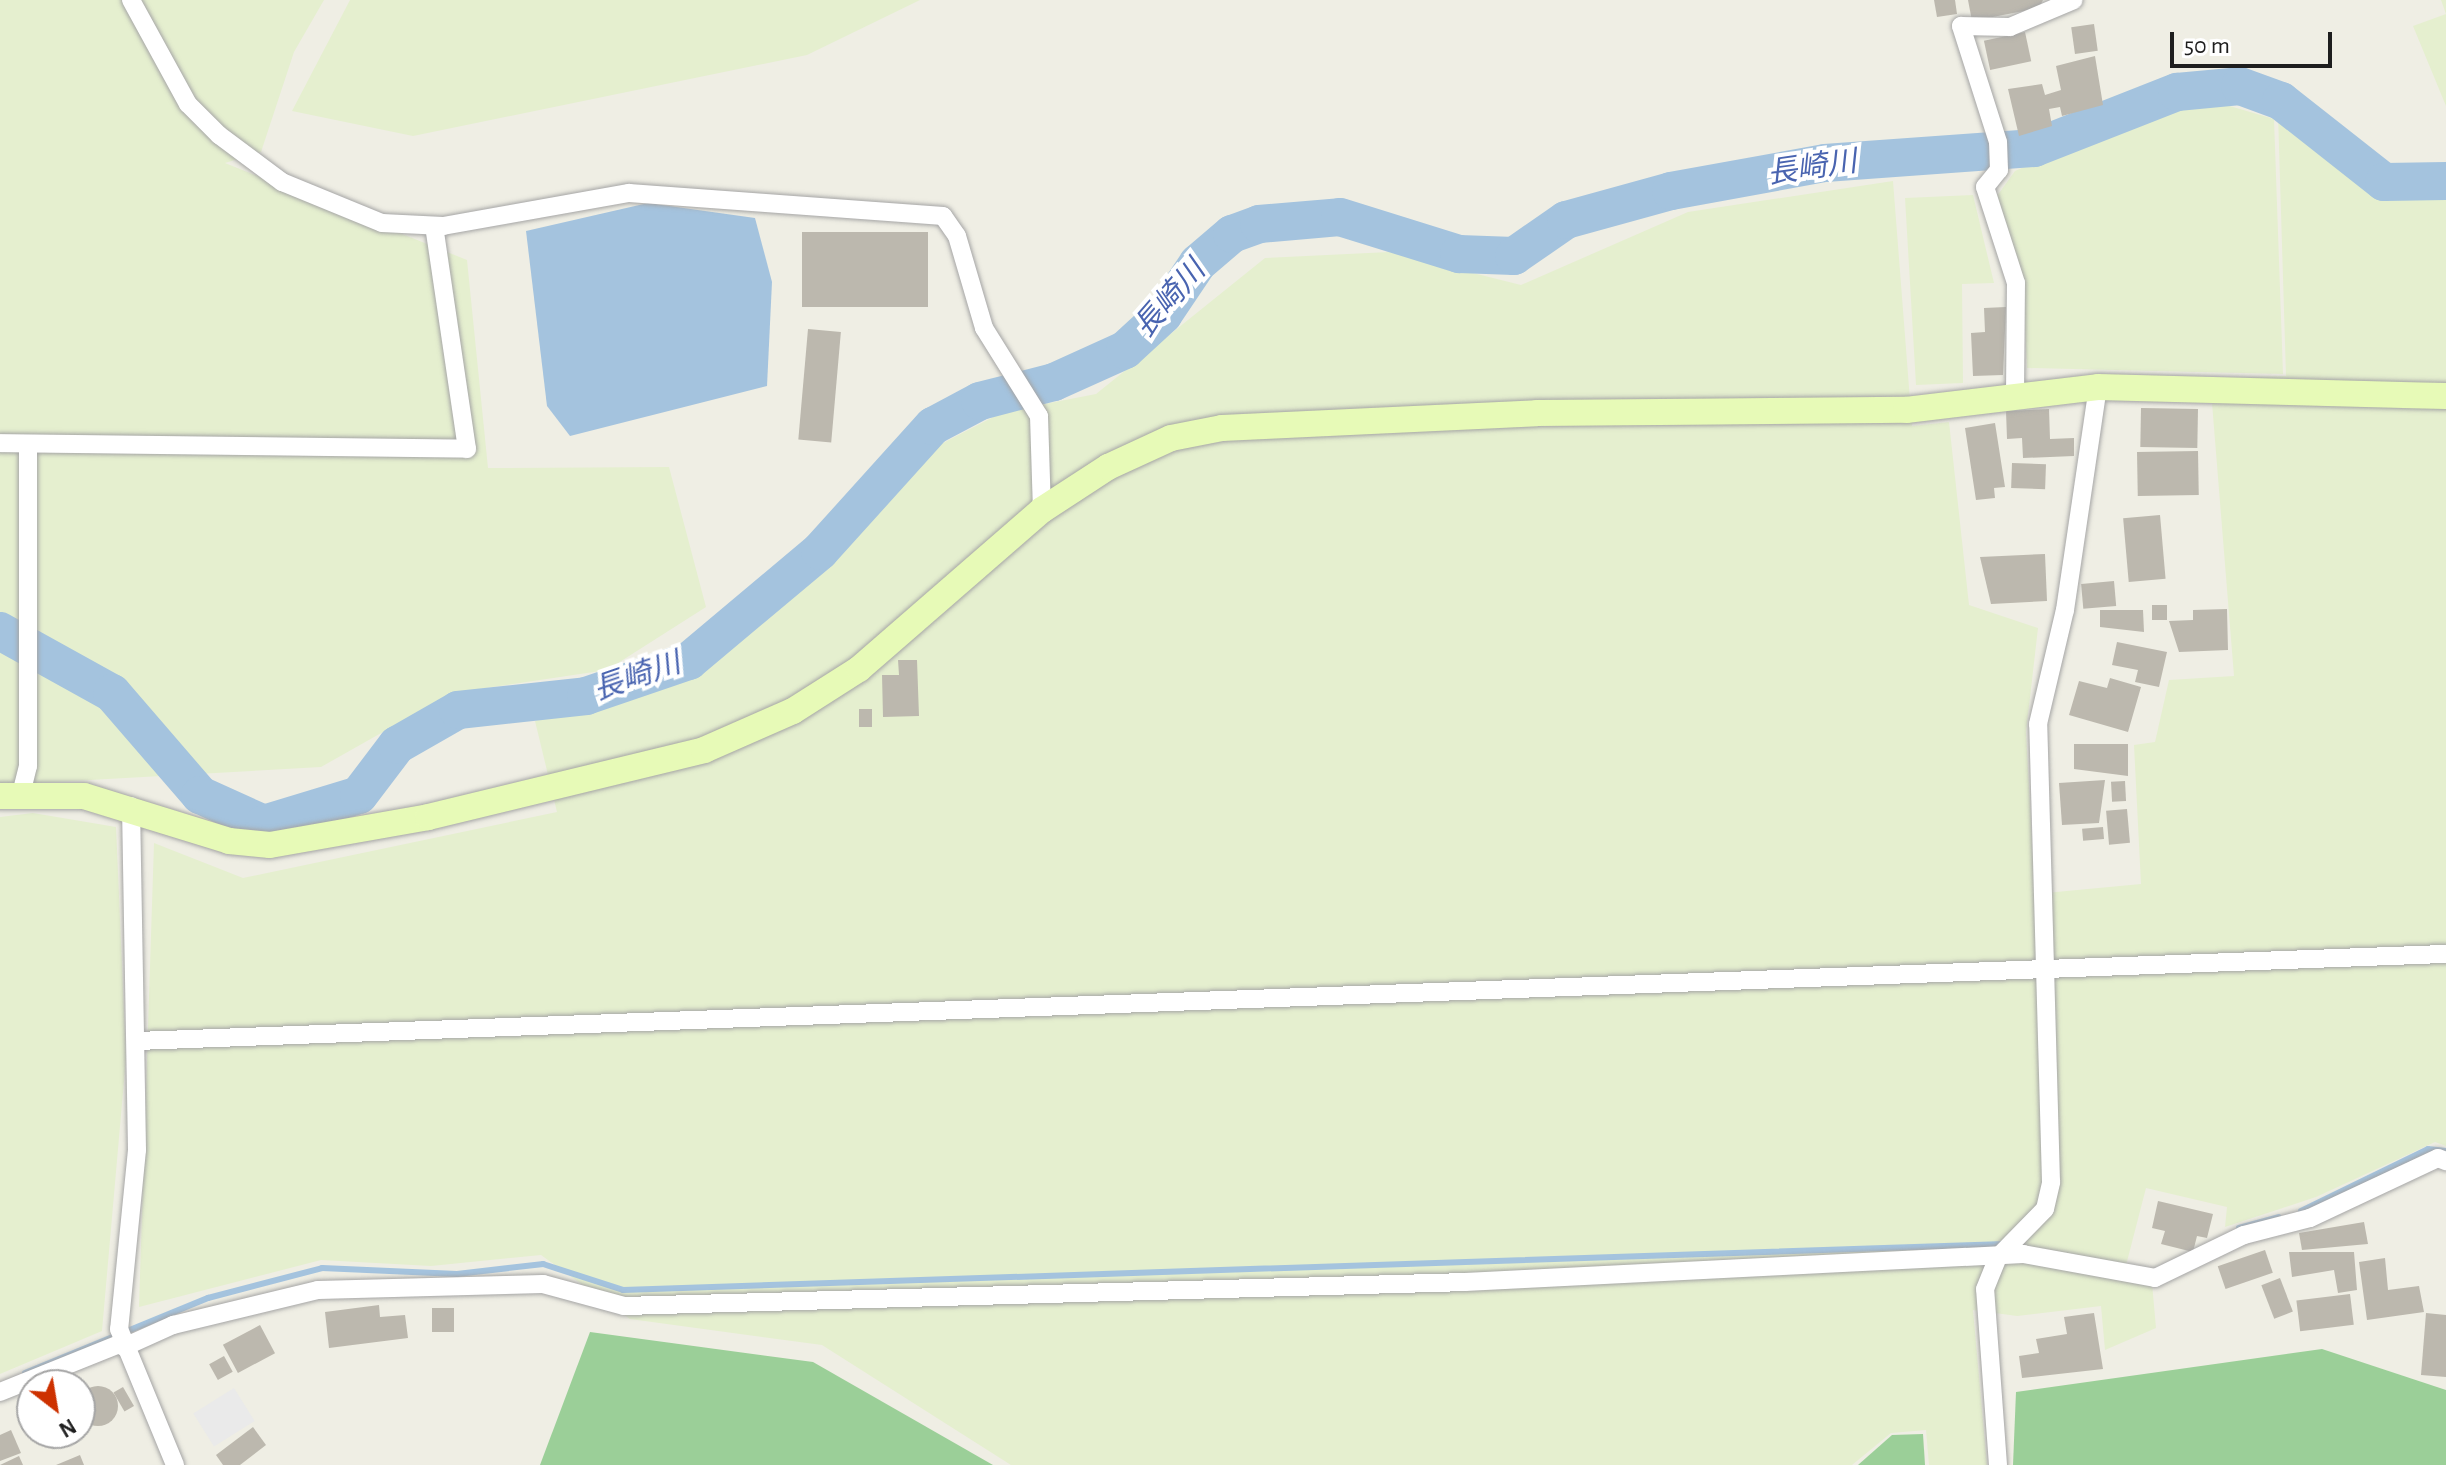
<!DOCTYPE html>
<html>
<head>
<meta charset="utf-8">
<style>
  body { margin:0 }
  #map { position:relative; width:2446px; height:1465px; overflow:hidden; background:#efeee4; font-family:"Alegreya Sans","Noto Sans JP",sans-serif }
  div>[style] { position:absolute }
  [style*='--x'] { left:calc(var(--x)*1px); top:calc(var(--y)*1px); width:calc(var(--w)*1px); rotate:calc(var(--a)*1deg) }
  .farmland>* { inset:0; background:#e5efcf }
  .forest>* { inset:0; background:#9bcf98 }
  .parking>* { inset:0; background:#eaeaea; transform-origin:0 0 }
  .water>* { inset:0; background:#a4c3de }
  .stream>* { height:6px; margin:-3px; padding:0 3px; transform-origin:3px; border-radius:3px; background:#a4c3de }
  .river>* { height:38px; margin:-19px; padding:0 19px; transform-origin:19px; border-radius:19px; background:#a4c3de }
  .building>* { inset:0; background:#bcb8ae; transform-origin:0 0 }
  .round { border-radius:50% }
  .roads { filter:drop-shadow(0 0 2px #a5a5a5) drop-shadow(0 0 2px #a5a5a5) }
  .street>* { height:18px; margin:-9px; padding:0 9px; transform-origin:9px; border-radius:9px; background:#fff }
  .secondary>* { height:26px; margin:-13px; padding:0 13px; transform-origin:13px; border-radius:13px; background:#e7fab7 }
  span { translate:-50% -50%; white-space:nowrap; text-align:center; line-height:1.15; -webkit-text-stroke:8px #fff; paint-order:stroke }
  .water-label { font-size:30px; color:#4964b0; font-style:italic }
  .north { position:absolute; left:16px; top:1369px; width:80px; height:80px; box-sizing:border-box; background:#fff; border:2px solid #a5a5a5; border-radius:50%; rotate:149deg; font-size:22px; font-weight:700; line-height:32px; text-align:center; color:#1e1e1e }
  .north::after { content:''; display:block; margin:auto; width:28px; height:36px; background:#cd3100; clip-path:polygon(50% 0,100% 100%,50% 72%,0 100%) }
  .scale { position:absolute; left:2170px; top:32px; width:162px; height:36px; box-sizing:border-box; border:4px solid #1e1e1e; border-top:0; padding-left:10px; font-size:24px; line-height:28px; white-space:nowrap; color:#1e1e1e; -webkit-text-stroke:6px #fff; paint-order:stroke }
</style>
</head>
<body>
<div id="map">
  <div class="farmland">
    <i style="clip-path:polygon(0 0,324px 0,294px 52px,261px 152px,225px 163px,467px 260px,488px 468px,669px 467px,706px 607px,607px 670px,452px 693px,321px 767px,0 785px)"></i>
    <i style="clip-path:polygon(350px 0,920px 0,807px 55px,413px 136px,292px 111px)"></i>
    <i style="clip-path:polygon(2441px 0,2446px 0,2446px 106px,2413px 26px,2446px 14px)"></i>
    <i style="clip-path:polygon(2216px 102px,2274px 119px,2283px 374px,2027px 368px,2022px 274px,1997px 196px,2015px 171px,2153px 109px)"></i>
    <i style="clip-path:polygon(2278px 114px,2349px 175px,2394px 199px,2446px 189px,2446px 1146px,2435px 1142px,2316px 1197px,2225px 1227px,2227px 1207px,2146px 1188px,2123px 1277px,2152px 1283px,2156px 1328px,2105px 1350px,2101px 1306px,2017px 1316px,1973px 1310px,1987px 1465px,1929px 1465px,1926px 1430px,1891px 1433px,1852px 1465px,1011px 1465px,822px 1345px,630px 1319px,541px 1255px,431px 1266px,321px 1260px,139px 1307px,154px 843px,243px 878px,557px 812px,535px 721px,701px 660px,834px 549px,941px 444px,1003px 412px,1096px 394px,1265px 258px,1389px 252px,1521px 285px,1688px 212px,1893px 181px,1912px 426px,1949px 422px,1969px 605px,2038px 628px,2026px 732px,2035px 894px,2141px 884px,2134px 745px,2155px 742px,2169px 680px,2234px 676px,2210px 378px,2286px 376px)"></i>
    <i style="clip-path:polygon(1973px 195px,1994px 283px,1962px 284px,1963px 383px,1916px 385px,1905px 198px)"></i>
    <i style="clip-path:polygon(33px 813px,116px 827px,126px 1058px,102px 1331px,0 1374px,0 817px)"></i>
  </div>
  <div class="forest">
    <i style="clip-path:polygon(590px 1332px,813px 1362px,993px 1465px,540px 1465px)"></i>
    <i style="clip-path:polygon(2322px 1349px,2446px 1390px,2446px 1465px,2013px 1465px,2016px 1392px)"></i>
    <i style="clip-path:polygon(1923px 1434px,1925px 1465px,1858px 1465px,1892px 1435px)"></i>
  </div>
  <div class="parking">
    <i style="left:234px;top:1388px;width:39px;height:48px;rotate:58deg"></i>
  </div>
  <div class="water">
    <i style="clip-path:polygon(648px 203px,755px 218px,772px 282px,767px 386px,570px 436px,547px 406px,526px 231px)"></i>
  </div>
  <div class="stream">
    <i style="--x:2301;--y:1211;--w:141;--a:-26"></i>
    <i style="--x:2428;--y:1149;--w:18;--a:6"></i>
    <i style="--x:2239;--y:1228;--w:41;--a:-15.4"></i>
    <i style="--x:25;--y:1373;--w:198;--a:-22.3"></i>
    <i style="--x:208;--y:1298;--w:118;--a:-14.7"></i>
    <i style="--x:322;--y:1268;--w:135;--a:2.5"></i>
    <i style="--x:457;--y:1274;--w:87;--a:-6.6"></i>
    <i style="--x:543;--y:1264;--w:84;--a:18"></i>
    <i style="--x:623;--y:1290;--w:1383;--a:-1.91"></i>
  </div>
  <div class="river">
    <i style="--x:0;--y:631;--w:128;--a:29"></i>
    <i style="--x:112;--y:693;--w:135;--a:49.2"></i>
    <i style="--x:200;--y:795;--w:70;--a:24.4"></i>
    <i style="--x:264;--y:824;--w:99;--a:-17"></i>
    <i style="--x:359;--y:795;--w:63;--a:-52.8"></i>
    <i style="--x:397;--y:745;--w:70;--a:-29.8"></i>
    <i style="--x:458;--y:710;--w:129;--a:-6.2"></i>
    <i style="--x:586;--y:696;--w:109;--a:-18.8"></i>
    <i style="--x:689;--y:661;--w:171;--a:-40"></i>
    <i style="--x:820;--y:551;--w:169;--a:-47.9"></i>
    <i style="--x:933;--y:426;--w:53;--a:-28"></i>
    <i style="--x:980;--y:401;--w:76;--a:-14.4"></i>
    <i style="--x:1054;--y:382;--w:78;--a:-24.3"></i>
    <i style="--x:1125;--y:350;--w:52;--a:-42.6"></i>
    <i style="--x:1163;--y:315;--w:63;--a:-56.1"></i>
    <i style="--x:1198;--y:263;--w:45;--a:-40.5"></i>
    <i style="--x:1232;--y:234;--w:29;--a:-20"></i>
    <i style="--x:1259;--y:224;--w:81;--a:-4.9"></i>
    <i style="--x:1340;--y:217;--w:125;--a:17.3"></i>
    <i style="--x:1459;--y:254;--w:55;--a:2.1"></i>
    <i style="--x:1514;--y:256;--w:63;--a:-34.7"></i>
    <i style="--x:1566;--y:220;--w:109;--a:-15.4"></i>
    <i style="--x:1671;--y:191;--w:157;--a:-10.3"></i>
    <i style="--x:1825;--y:163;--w:210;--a:-4.1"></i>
    <i style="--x:2034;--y:148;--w:154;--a:-21.4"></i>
    <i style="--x:2177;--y:92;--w:63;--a:-5.4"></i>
    <i style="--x:2240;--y:86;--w:44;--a:20.1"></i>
    <i style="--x:2281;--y:101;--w:131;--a:38.2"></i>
    <i style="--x:2384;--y:182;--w:62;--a:-0.9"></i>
  </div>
  <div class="building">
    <i style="clip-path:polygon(1934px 0,1955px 0,1957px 14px,1937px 17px)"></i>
    <i style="clip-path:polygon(1968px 0,2043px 0,2039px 8px,1972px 21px)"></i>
    <i style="left:2094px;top:24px;width:27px;height:23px;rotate:82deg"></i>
    <i style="left:2025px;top:32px;width:30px;height:42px;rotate:78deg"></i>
    <i style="clip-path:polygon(2095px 56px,2103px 105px,2062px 116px,2060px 107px,2049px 109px,2052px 126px,2019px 136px,2008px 89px,2042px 84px,2045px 95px,2061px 90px,2056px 66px)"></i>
    <i style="left:802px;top:232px;width:126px;height:75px"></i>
    <i style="clip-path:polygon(2006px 307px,2003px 375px,1973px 376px,1971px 333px,1985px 332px,1984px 308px)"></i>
    <i style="left:808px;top:329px;width:33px;height:111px;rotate:5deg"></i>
    <i style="left:2141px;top:408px;width:57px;height:39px;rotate:1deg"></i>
    <i style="clip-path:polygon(2049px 409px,2050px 439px,2074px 438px,2074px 456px,2023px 458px,2022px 438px,2007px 439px,2006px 411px)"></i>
    <i style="clip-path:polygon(1995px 423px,2005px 487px,1994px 488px,1995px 498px,1976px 500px,1965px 428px)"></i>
    <i style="left:2198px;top:451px;width:44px;height:61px;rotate:89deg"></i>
    <i style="left:2012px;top:463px;width:34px;height:25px;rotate:2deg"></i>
    <i style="left:2160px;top:515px;width:64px;height:37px;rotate:85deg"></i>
    <i style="clip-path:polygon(2045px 554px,2047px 601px,1991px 604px,1980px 557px)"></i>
    <i style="left:2114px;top:581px;width:25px;height:33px;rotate:85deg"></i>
    <i style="left:2167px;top:605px;width:15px;height:15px;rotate:90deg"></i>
    <i style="clip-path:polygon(2227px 609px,2228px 650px,2179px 652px,2169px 621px,2193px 620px,2193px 610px)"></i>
    <i style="clip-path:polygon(2100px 610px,2143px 610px,2144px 632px,2100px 627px)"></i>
    <i style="clip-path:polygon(2117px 642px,2167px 652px,2159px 687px,2135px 682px,2138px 670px,2112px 665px)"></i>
    <i style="clip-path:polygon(898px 660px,917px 660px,919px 716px,883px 717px,882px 675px,899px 675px)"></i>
    <i style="clip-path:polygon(2110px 678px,2141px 687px,2128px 732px,2069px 715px,2079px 681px,2107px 688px)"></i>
    <i style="left:859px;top:709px;width:13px;height:18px"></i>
    <i style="clip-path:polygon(2074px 744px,2128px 744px,2128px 776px,2074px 769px)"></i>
    <i style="clip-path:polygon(2105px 780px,2099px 823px,2062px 825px,2059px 783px)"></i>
    <i style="left:2125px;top:781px;width:20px;height:14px;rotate:87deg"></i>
    <i style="left:2127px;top:809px;width:34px;height:21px;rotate:85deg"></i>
    <i style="left:2103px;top:827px;width:12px;height:21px;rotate:85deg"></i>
    <i style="clip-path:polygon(2158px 1201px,2213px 1214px,2207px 1238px,2197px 1236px,2193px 1252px,2161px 1244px,2165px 1231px,2152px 1228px)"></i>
    <i style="clip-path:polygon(2364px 1222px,2368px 1244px,2302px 1250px,2299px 1233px)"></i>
    <i style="left:2265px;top:1250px;width:24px;height:50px;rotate:71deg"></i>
    <i style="clip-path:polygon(2289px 1252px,2354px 1252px,2357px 1290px,2338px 1293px,2334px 1270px,2292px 1277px)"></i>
    <i style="clip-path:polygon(2385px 1258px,2388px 1290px,2419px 1286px,2424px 1312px,2367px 1320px,2359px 1262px)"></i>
    <i style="left:2280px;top:1278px;width:36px;height:20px;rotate:69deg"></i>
    <i style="left:2350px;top:1294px;width:31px;height:54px;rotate:83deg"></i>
    <i style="clip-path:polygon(379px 1305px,380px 1317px,405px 1315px,408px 1338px,329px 1348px,325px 1312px)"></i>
    <i style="left:432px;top:1308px;width:22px;height:24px"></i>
    <i style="clip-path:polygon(2094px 1313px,2103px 1369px,2022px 1378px,2019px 1356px,2039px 1353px,2036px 1339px,2067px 1334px,2064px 1317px)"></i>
    <i style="clip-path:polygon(2426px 1313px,2446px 1315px,2446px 1377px,2421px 1375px)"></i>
    <i style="left:260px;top:1325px;width:32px;height:42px;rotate:62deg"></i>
    <i style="left:224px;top:1356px;width:18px;height:17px;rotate:61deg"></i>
    <i class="round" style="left:78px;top:1386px;width:40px;height:40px"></i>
    <i style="left:123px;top:1387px;width:22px;height:11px;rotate:60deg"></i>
    <i style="clip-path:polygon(32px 1402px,32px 1423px,23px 1406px)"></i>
    <i style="clip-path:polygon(80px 1427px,84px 1437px,64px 1446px,58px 1433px)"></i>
    <i style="clip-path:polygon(253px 1427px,266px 1445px,240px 1465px,223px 1465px,216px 1455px)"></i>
    <i style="clip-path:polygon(11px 1430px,21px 1453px,0 1461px,0 1435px)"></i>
    <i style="clip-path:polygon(80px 1455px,84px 1465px,56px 1465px)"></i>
    <i style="clip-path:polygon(19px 1456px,23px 1465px,0 1465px)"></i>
  </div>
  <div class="roads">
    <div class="street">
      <i style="--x:131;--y:0;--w:119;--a:61.3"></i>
      <i style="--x:188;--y:104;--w:44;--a:45"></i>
      <i style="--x:219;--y:135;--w:79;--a:36.7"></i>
      <i style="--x:282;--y:182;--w:108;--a:22.3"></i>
      <i style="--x:382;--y:223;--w:61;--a:2.8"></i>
      <i style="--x:443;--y:226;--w:189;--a:-10.1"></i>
      <i style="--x:629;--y:193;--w:315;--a:4.2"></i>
      <i style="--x:943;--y:216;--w:24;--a:55"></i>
      <i style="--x:957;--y:236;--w:96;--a:73.6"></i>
      <i style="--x:984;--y:328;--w:104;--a:58"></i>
      <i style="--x:1039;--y:416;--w:94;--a:88.2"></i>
      <i style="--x:2015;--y:395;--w:112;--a:-89.5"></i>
      <i style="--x:2016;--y:283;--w:101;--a:-107.9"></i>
      <i style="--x:1985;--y:187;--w:22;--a:-51"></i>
      <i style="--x:1999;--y:170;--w:28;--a:-92"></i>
      <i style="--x:1998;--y:142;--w:122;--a:-107.7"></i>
      <i style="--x:1961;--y:26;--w:49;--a:1.2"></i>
      <i style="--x:2010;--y:27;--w:69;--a:-22.9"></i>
      <i style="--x:0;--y:443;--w:467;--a:0.7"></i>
      <i style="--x:467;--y:449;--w:225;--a:-98.4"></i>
      <i style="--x:21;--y:794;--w:29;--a:-76"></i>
      <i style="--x:28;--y:766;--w:322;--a:-90"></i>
      <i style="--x:131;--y:806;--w:344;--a:89"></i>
      <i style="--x:137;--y:1150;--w:180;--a:95.7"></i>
      <i style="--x:119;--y:1329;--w:147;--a:67.6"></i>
      <i style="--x:137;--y:1041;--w:2311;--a:-2.16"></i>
      <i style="--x:124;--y:1347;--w:54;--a:-24.2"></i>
      <i style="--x:173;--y:1325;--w:149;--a:-13.6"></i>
      <i style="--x:318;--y:1290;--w:225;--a:-1.5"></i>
      <i style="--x:543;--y:1284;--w:84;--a:15.2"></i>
      <i style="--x:624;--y:1306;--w:841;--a:-1.63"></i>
      <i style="--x:1465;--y:1282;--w:559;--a:-2.87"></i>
      <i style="--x:2023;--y:1254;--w:134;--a:10.3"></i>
      <i style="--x:2155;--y:1278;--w:99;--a:-25.8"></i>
      <i style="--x:2244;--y:1235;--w:68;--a:-14.4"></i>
      <i style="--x:2310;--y:1218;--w:141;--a:-25.1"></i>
      <i style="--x:2438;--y:1158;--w:9;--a:21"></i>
      <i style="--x:0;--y:1392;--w:131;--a:-21.9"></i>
      <i style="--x:1998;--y:1465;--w:176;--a:-94.2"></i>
      <i style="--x:1985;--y:1289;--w:35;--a:-68"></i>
      <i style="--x:1998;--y:1257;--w:67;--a:-45.6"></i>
      <i style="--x:2045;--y:1209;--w:28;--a:-77"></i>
      <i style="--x:2051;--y:1182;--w:458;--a:-91.6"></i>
      <i style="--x:2038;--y:724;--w:117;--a:-76.7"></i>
      <i style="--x:2065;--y:610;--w:225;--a:-81.6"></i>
    </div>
    <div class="secondary">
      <i style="--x:0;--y:796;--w:84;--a:0"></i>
      <i style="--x:84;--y:796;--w:152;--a:17.2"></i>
      <i style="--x:229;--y:841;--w:41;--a:5.6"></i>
      <i style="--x:270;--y:845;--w:160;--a:-10"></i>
      <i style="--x:428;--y:817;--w:284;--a:-13.6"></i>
      <i style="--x:704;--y:750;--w:97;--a:-23.7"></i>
      <i style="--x:793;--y:711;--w:78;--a:-32.5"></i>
      <i style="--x:859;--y:669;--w:242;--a:-41"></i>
      <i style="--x:1042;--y:510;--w:79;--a:-33.1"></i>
      <i style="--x:1108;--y:467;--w:69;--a:-24.7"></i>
      <i style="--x:1171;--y:438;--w:52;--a:-11.1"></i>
      <i style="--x:1222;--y:428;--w:315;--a:-2.7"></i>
      <i style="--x:1537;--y:413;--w:369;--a:-0.5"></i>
      <i style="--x:1906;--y:410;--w:193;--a:-6.8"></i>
      <i style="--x:2098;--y:387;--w:348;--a:1.5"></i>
    </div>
  </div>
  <div class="water-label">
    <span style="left:1812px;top:168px;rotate:-8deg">長崎川</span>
    <span style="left:1170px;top:299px;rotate:-49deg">長崎川</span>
    <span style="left:637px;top:677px;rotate:-19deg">長崎川</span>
  </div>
  <div class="north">N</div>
  <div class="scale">50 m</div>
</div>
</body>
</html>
